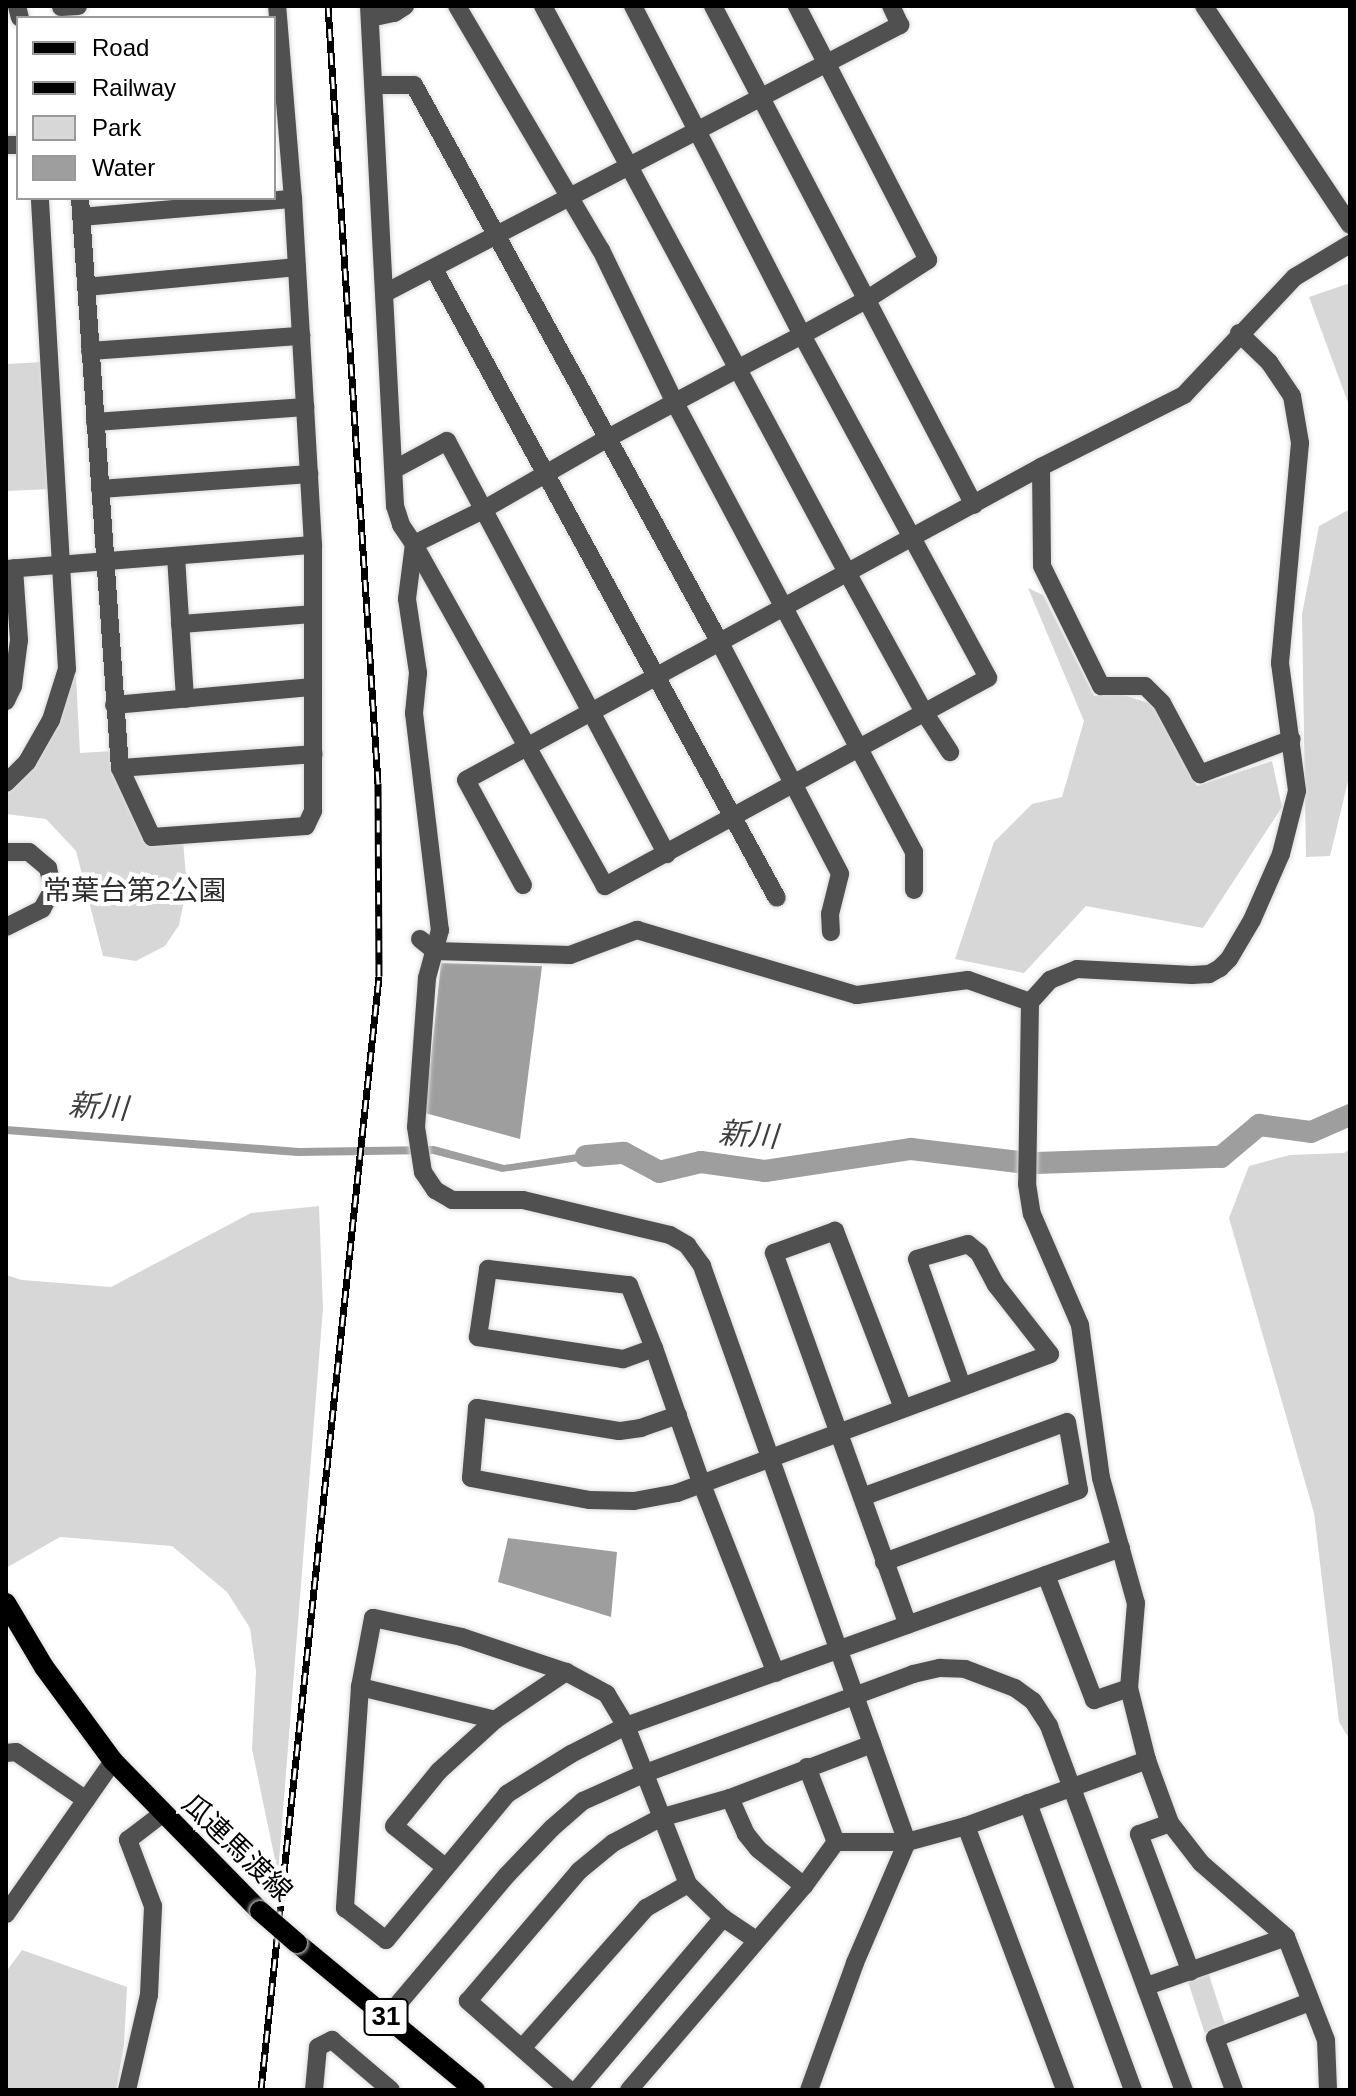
<!DOCTYPE html>
<html>
<head>
<meta charset="utf-8">
<style>
  body { margin:0 }
  #map { position:relative; width:1356px; height:2096px; overflow:hidden; background:#fff; font-family:Arial,"Noto Sans JP",sans-serif }
  div>[style] { position:absolute }
  [style*='--x'] { left:calc(var(--x)*1px); top:calc(var(--y)*1px); width:calc(var(--w)*1px); rotate:calc(var(--a)*1deg) }
  .green>* { inset:0; background:#d7d7d7; transform-origin:0 0 }
  .water>* { inset:0; background:#9e9e9e }
  .river>* { height:22px; margin:-11px; padding:0 11px; transform-origin:11px; border-radius:11px; background:#9e9e9e }
  .roads { filter:drop-shadow(0 0 2px #dbdbdb) drop-shadow(0 0 2px #dbdbdb) }
  .minor>* { height:18px; margin:-9px; padding:0 9px; transform-origin:9px; border-radius:9px; background:#505050 }
  .major>* { height:20px; margin:-10px; padding:0 10px; transform-origin:10px; border-radius:10px; background:#000 }
  .rail>* { height:7px; margin-top:-3.5px; transform-origin:0; background:repeating-linear-gradient(90deg,#fff 0 12px,#000 0 24px); box-sizing:border-box; border-block:2px solid #000 }
  .bridges { filter:drop-shadow(0 0 2px #dbdbdb) drop-shadow(0 0 2px #dbdbdb) }
  .major-bridge>* { height:20px; margin:-10px; padding:0 10px; transform-origin:10px; border-radius:10px; background:#000 }
  span { translate:-50% -50%; white-space:nowrap; text-align:center; line-height:1.15; -webkit-text-stroke:8px #fff; paint-order:stroke }
  .shield-label span { padding:2px 6px; background:#fff; border:2px solid; border-radius:6px; -webkit-text-stroke-width:0 }
  .shield-label { font-size:26px; color:#000; font-weight:700 }
  .park-label { font-size:28px; color:#2e2e2e }
  .street-label { font-size:28px; color:#000 }
  .water-label { font-size:30px; color:#3f3f3f; font-style:italic }
  .frame { position:absolute; inset:0; border:8px solid #000; pointer-events:none }
  .legend { position:absolute; left:16px; top:16px; width:260px; height:184px; box-sizing:border-box; background:#fff; border:2px solid #999; margin:0; padding:10px 14px; list-style:none; font-size:24px; color:#000 }
  .legend li { display:flex; align-items:center; gap:16px; height:40px }
  .legend b { width:40px; border:2px solid #999 }
</style>
</head>
<body>
<div id="map">
  <div class="green">
    <i style="clip-path:polygon(1350px 283px,1350px 408px,1309px 297px)"></i>
    <i style="clip-path:polygon(43px 362px,51px 489px,6px 491px,6px 364px)"></i>
    <i style="clip-path:polygon(1350px 509px,1350px 773px,1330px 856px,1306px 857px,1302px 614px,1319px 526px)"></i>
    <i style="clip-path:polygon(1028px 588px,1043px 595px,1094px 696px,1120px 694px,1155px 705px,1197px 786px,1272px 761px,1282px 807px,1203px 928px,1086px 906px,1024px 973px,955px 959px,994px 842px,1032px 804px,1062px 797px,1084px 721px)"></i>
    <i style="clip-path:polygon(69px 675px,76px 677px,80px 753px,113px 751px,149px 842px,183px 841px,187px 887px,179px 925px,165px 946px,136px 961px,103px 956px,76px 851px,46px 819px,6px 814px,6px 794px,14px 789px,57px 723px)"></i>
    <i style="clip-path:polygon(1350px 1149px,1350px 1740px,1339px 1722px,1314px 1513px,1229px 1218px,1249px 1166px,1290px 1155px,1344px 1153px)"></i>
    <i style="clip-path:polygon(319px 1206px,323px 1308px,278px 1874px,252px 1749px,256px 1671px,250px 1628px,227px 1592px,172px 1546px,60px 1537px,6px 1568px,6px 1275px,22px 1280px,111px 1287px,251px 1213px)"></i>
    <i style="clip-path:polygon(22px 1950px,127px 1987px,124px 2045px,116px 2090px,6px 2090px,6px 1972px)"></i>
    <i style="left:1208px;top:1972px;width:57px;height:22px;rotate:72deg"></i>
  </div>
  <div class="water">
    <i style="clip-path:polygon(441px 963px,542px 966px,520px 1139px,425px 1113px)"></i>
    <i style="clip-path:polygon(6px 1126px,299px 1148px,434px 1146px,504px 1165px,616px 1148px,614px 1156px,502px 1172px,433px 1154px,298px 1156px,6px 1134px)"></i>
    <i style="clip-path:polygon(508px 1538px,617px 1552px,611px 1617px,498px 1582px)"></i>
  </div>
  <div class="river">
    <i style="--x:586;--y:1156;--w:38;--a:-5"></i>
    <i style="--x:624;--y:1153;--w:40;--a:28"></i>
    <i style="--x:659;--y:1172;--w:43;--a:-13.4"></i>
    <i style="--x:701;--y:1162;--w:65;--a:8"></i>
    <i style="--x:765;--y:1171;--w:148;--a:-8.6"></i>
    <i style="--x:911;--y:1149;--w:108;--a:6.9"></i>
    <i style="--x:1036;--y:1163;--w:185;--a:-1.9"></i>
    <i style="--x:1221;--y:1157;--w:50;--a:-40.1"></i>
    <i style="--x:1259;--y:1125;--w:52;--a:7.7"></i>
    <i style="--x:1311;--y:1132;--w:43;--a:-23.6"></i>
  </div>
  <div class="roads">
    <div class="minor">
      <i style="--x:17;--y:6;--w:12;--a:76"></i>
      <i style="--x:369;--y:6;--w:501;--a:87.02"></i>
      <i style="--x:395;--y:506;--w:20;--a:72"></i>
      <i style="--x:401;--y:525;--w:23;--a:56"></i>
      <i style="--x:414;--y:544;--w:55;--a:97.3"></i>
      <i style="--x:407;--y:599;--w:75;--a:81.5"></i>
      <i style="--x:418;--y:673;--w:40;--a:95.7"></i>
      <i style="--x:414;--y:713;--w:219;--a:83.2"></i>
      <i style="--x:440;--y:930;--w:50;--a:105.2"></i>
      <i style="--x:427;--y:978;--w:149;--a:94.2"></i>
      <i style="--x:416;--y:1127;--w:46;--a:81.2"></i>
      <i style="--x:423;--y:1172;--w:22;--a:56"></i>
      <i style="--x:435;--y:1190;--w:20;--a:30"></i>
      <i style="--x:452;--y:1200;--w:71;--a:0"></i>
      <i style="--x:523;--y:1200;--w:151;--a:13.4"></i>
      <i style="--x:670;--y:1235;--w:20;--a:30"></i>
      <i style="--x:687;--y:1245;--w:26;--a:54"></i>
      <i style="--x:702;--y:1266;--w:611;--a:70.41"></i>
      <i style="--x:907;--y:1842;--w:61;--a:-15.2"></i>
      <i style="--x:966;--y:1826;--w:193;--a:-20"></i>
      <i style="--x:457;--y:6;--w:283;--a:59.5"></i>
      <i style="--x:601;--y:250;--w:170;--a:64.2"></i>
      <i style="--x:675;--y:403;--w:509;--a:61.97"></i>
      <i style="--x:914;--y:852;--w:38;--a:90"></i>
      <i style="--x:543;--y:6;--w:645;--a:61.77"></i>
      <i style="--x:848;--y:574;--w:158;--a:61.2"></i>
      <i style="--x:924;--y:712;--w:48;--a:57"></i>
      <i style="--x:633;--y:6;--w:370;--a:62.8"></i>
      <i style="--x:802;--y:335;--w:390;--a:61.5"></i>
      <i style="--x:988;--y:678;--w:436;--a:151.5"></i>
      <i style="--x:605;--y:886;--w:392;--a:-119.2"></i>
      <i style="--x:414;--y:544;--w:75;--a:-26.2"></i>
      <i style="--x:481;--y:511;--w:146;--a:-29.9"></i>
      <i style="--x:608;--y:438;--w:146;--a:-28.1"></i>
      <i style="--x:737;--y:369;--w:73;--a:-27.6"></i>
      <i style="--x:802;--y:335;--w:73;--a:-28.7"></i>
      <i style="--x:866;--y:300;--w:74;--a:-32.8"></i>
      <i style="--x:928;--y:260;--w:286;--a:-117.3"></i>
      <i style="--x:713;--y:6;--w:563;--a:62.39"></i>
      <i style="--x:1204;--y:6;--w:263;--a:56.3"></i>
      <i style="--x:61;--y:7;--w:17;--a:-3"></i>
      <i style="--x:370;--y:18;--w:25;--a:-12"></i>
      <i style="--x:394;--y:13;--w:13;--a:-32"></i>
      <i style="--x:374;--y:85;--w:40;--a:0"></i>
      <i style="--x:414;--y:85;--w:636;--a:61.26"></i>
      <i style="--x:720;--y:643;--w:260;--a:62.5"></i>
      <i style="--x:840;--y:874;--w:41;--a:104"></i>
      <i style="--x:830;--y:914;--w:18;--a:87"></i>
      <i style="--x:6;--y:145;--w:12;--a:0"></i>
      <i style="--x:80;--y:198;--w:571;--a:85.99"></i>
      <i style="--x:120;--y:768;--w:194;--a:-4.1"></i>
      <i style="--x:81;--y:217;--w:213;--a:-4.9"></i>
      <i style="--x:434;--y:269;--w:716;--a:61.4"></i>
      <i style="--x:86;--y:287;--w:212;--a:-5.4"></i>
      <i style="--x:385;--y:293;--w:581;--a:-27.49"></i>
      <i style="--x:900;--y:25;--w:21;--a:-115"></i>
      <i style="--x:1239;--y:333;--w:42;--a:44"></i>
      <i style="--x:1269;--y:362;--w:41;--a:55.9"></i>
      <i style="--x:1292;--y:396;--w:48;--a:80.3"></i>
      <i style="--x:1300;--y:443;--w:221;--a:95.2"></i>
      <i style="--x:1280;--y:663;--w:129;--a:82.4"></i>
      <i style="--x:1297;--y:791;--w:65;--a:104.3"></i>
      <i style="--x:1281;--y:854;--w:72;--a:113.7"></i>
      <i style="--x:1252;--y:920;--w:45;--a:120.5"></i>
      <i style="--x:1229;--y:959;--w:13;--a:135"></i>
      <i style="--x:1220;--y:968;--w:13;--a:151"></i>
      <i style="--x:1209;--y:974;--w:17;--a:177"></i>
      <i style="--x:1192;--y:975;--w:115;--a:-177"></i>
      <i style="--x:1077;--y:969;--w:29;--a:158"></i>
      <i style="--x:1050;--y:980;--w:30;--a:132"></i>
      <i style="--x:1030;--y:1002;--w:182;--a:90.9"></i>
      <i style="--x:1027;--y:1184;--w:30;--a:81"></i>
      <i style="--x:1032;--y:1214;--w:121;--a:66.6"></i>
      <i style="--x:1080;--y:1325;--w:154;--a:82.2"></i>
      <i style="--x:1101;--y:1478;--w:130;--a:74.4"></i>
      <i style="--x:1136;--y:1603;--w:85;--a:94.7"></i>
      <i style="--x:1129;--y:1688;--w:74;--a:76"></i>
      <i style="--x:1147;--y:1760;--w:67;--a:69.9"></i>
      <i style="--x:1170;--y:1823;--w:51;--a:52.2"></i>
      <i style="--x:1201;--y:1863;--w:113;--a:41"></i>
      <i style="--x:1286;--y:1937;--w:110;--a:68.8"></i>
      <i style="--x:1326;--y:2040;--w:50;--a:87.7"></i>
      <i style="--x:90;--y:351;--w:212;--a:-4.1"></i>
      <i style="--x:95;--y:422;--w:211;--a:-4.1"></i>
      <i style="--x:1041;--y:467;--w:99;--a:89.4"></i>
      <i style="--x:1042;--y:566;--w:134;--a:63.8"></i>
      <i style="--x:1101;--y:686;--w:44;--a:0"></i>
      <i style="--x:1145;--y:686;--w:24;--a:45"></i>
      <i style="--x:1162;--y:703;--w:81;--a:61.8"></i>
      <i style="--x:1200;--y:774;--w:98;--a:-20.8"></i>
      <i style="--x:395;--y:469;--w:59;--a:-28.3"></i>
      <i style="--x:447;--y:441;--w:468;--a:62"></i>
      <i style="--x:100;--y:489;--w:210;--a:-4.1"></i>
      <i style="--x:176;--y:556;--w:143;--a:86.4"></i>
      <i style="--x:6;--y:569;--w:308;--a:-4.5"></i>
      <i style="--x:180;--y:624;--w:133;--a:-4.3"></i>
      <i style="--x:6;--y:701;--w:17;--a:-65"></i>
      <i style="--x:13;--y:686;--w:46;--a:-82.6"></i>
      <i style="--x:19;--y:640;--w:72;--a:-94"></i>
      <i style="--x:114;--y:705;--w:200;--a:-5.2"></i>
      <i style="--x:120;--y:768;--w:76;--a:65.1"></i>
      <i style="--x:152;--y:837;--w:154;--a:-4.1"></i>
      <i style="--x:306;--y:826;--w:17;--a:-65"></i>
      <i style="--x:313;--y:811;--w:266;--a:-90"></i>
      <i style="--x:313;--y:545;--w:347;--a:-93.3"></i>
      <i style="--x:293;--y:199;--w:194;--a:-94.7"></i>
      <i style="--x:6;--y:783;--w:30;--a:-45"></i>
      <i style="--x:27;--y:762;--w:48;--a:-60.3"></i>
      <i style="--x:51;--y:720;--w:53;--a:-72.6"></i>
      <i style="--x:67;--y:669;--w:472;--a:-93.3"></i>
      <i style="--x:6;--y:852;--w:23;--a:0"></i>
      <i style="--x:29;--y:852;--w:25;--a:40"></i>
      <i style="--x:48;--y:868;--w:22;--a:77"></i>
      <i style="--x:53;--y:889;--w:23;--a:119"></i>
      <i style="--x:42;--y:909;--w:40;--a:153.4"></i>
      <i style="--x:523;--y:885;--w:119;--a:-118.5"></i>
      <i style="--x:466;--y:780;--w:655;--a:-28.56"></i>
      <i style="--x:1041;--y:467;--w:160;--a:-26.7"></i>
      <i style="--x:1184;--y:395;--w:162;--a:-46.8"></i>
      <i style="--x:1295;--y:277;--w:64;--a:-31"></i>
      <i style="--x:420;--y:939;--w:19;--a:39"></i>
      <i style="--x:435;--y:951;--w:135;--a:1.7"></i>
      <i style="--x:570;--y:955;--w:72;--a:-20.5"></i>
      <i style="--x:637;--y:930;--w:229;--a:16.5"></i>
      <i style="--x:857;--y:995;--w:112;--a:-7.7"></i>
      <i style="--x:968;--y:980;--w:66;--a:19.5"></i>
      <i style="--x:654;--y:1348;--w:33;--a:160"></i>
      <i style="--x:623;--y:1359;--w:147;--a:-171.4"></i>
      <i style="--x:478;--y:1337;--w:69;--a:-81.6"></i>
      <i style="--x:488;--y:1269;--w:142;--a:6.5"></i>
      <i style="--x:629;--y:1285;--w:68;--a:68.4"></i>
      <i style="--x:654;--y:1348;--w:142;--a:70.7"></i>
      <i style="--x:701;--y:1482;--w:205;--a:68.6"></i>
      <i style="--x:903;--y:1408;--w:190;--a:-111"></i>
      <i style="--x:835;--y:1231;--w:65;--a:160.2"></i>
      <i style="--x:774;--y:1253;--w:395;--a:70.2"></i>
      <i style="--x:678;--y:1415;--w:39;--a:161"></i>
      <i style="--x:641;--y:1428;--w:22;--a:172"></i>
      <i style="--x:619;--y:1431;--w:144;--a:-170.8"></i>
      <i style="--x:477;--y:1408;--w:70;--a:94.9"></i>
      <i style="--x:471;--y:1478;--w:121;--a:10.5"></i>
      <i style="--x:590;--y:1500;--w:44;--a:1.3"></i>
      <i style="--x:634;--y:1501;--w:44;--a:-10.5"></i>
      <i style="--x:677;--y:1493;--w:398;--a:-20.4"></i>
      <i style="--x:1050;--y:1354;--w:88;--a:-128"></i>
      <i style="--x:996;--y:1285;--w:36;--a:-118"></i>
      <i style="--x:979;--y:1253;--w:14;--a:-141"></i>
      <i style="--x:968;--y:1244;--w:53;--a:163.6"></i>
      <i style="--x:917;--y:1259;--w:135;--a:70.5"></i>
      <i style="--x:862;--y:1497;--w:218;--a:-20.1"></i>
      <i style="--x:1067;--y:1422;--w:69;--a:80"></i>
      <i style="--x:1079;--y:1490;--w:208;--a:159.7"></i>
      <i style="--x:1046;--y:1575;--w:134;--a:69"></i>
      <i style="--x:1094;--y:1700;--w:37;--a:-19"></i>
      <i style="--x:360;--y:1687;--w:139;--a:13.7"></i>
      <i style="--x:6;--y:1753;--w:10;--a:-6"></i>
      <i style="--x:16;--y:1752;--w:85;--a:34.4"></i>
      <i style="--x:807;--y:1767;--w:80;--a:68.9"></i>
      <i style="--x:730;--y:1798;--w:39;--a:66"></i>
      <i style="--x:746;--y:1834;--w:19;--a:51"></i>
      <i style="--x:758;--y:1849;--w:59;--a:38.8"></i>
      <i style="--x:1028;--y:1803;--w:306;--a:69.9"></i>
      <i style="--x:1170;--y:1823;--w:33;--a:160"></i>
      <i style="--x:1139;--y:1834;--w:147;--a:69.4"></i>
      <i style="--x:966;--y:1826;--w:282;--a:69.4"></i>
      <i style="--x:445;--y:1867;--w:65;--a:-141.2"></i>
      <i style="--x:394;--y:1826;--w:71;--a:-50.7"></i>
      <i style="--x:439;--y:1771;--w:76;--a:-42.3"></i>
      <i style="--x:495;--y:1720;--w:86;--a:-34.1"></i>
      <i style="--x:6;--y:1914;--w:187;--a:-55"></i>
      <i style="--x:756;--y:1940;--w:40;--a:-146"></i>
      <i style="--x:723;--y:1918;--w:49;--a:-135.8"></i>
      <i style="--x:688;--y:1884;--w:170;--a:-111.4"></i>
      <i style="--x:626;--y:1726;--w:37;--a:-121"></i>
      <i style="--x:607;--y:1694;--w:47;--a:-151.8"></i>
      <i style="--x:566;--y:1672;--w:110;--a:-161.4"></i>
      <i style="--x:462;--y:1637;--w:91;--a:-167.9"></i>
      <i style="--x:373;--y:1618;--w:70;--a:100.7"></i>
      <i style="--x:360;--y:1687;--w:222;--a:93.9"></i>
      <i style="--x:345;--y:1908;--w:52;--a:38"></i>
      <i style="--x:386;--y:1940;--w:190;--a:-50.3"></i>
      <i style="--x:507;--y:1794;--w:75;--a:-32"></i>
      <i style="--x:571;--y:1754;--w:62;--a:-27"></i>
      <i style="--x:626;--y:1726;--w:526;--a:-19.78"></i>
      <i style="--x:1147;--y:1986;--w:147;--a:-19.4"></i>
      <i style="--x:387;--y:2017;--w:186;--a:-49.8"></i>
      <i style="--x:507;--y:1875;--w:65;--a:-46.2"></i>
      <i style="--x:552;--y:1828;--w:41;--a:-41.1"></i>
      <i style="--x:583;--y:1801;--w:66;--a:-24.2"></i>
      <i style="--x:643;--y:1774;--w:288;--a:-20.3"></i>
      <i style="--x:913;--y:1674;--w:28;--a:-13"></i>
      <i style="--x:940;--y:1668;--w:25;--a:2"></i>
      <i style="--x:965;--y:1669;--w:53;--a:20.8"></i>
      <i style="--x:1015;--y:1688;--w:22;--a:36"></i>
      <i style="--x:1033;--y:1701;--w:30;--a:57"></i>
      <i style="--x:1049;--y:1726;--w:388;--a:69.7"></i>
      <i style="--x:523;--y:2047;--w:186;--a:-48.5"></i>
      <i style="--x:646;--y:1908;--w:48;--a:-29.7"></i>
      <i style="--x:127;--y:2090;--w:98;--a:-77"></i>
      <i style="--x:149;--y:1995;--w:89;--a:-87.4"></i>
      <i style="--x:153;--y:1906;--w:71;--a:-110.7"></i>
      <i style="--x:128;--y:1840;--w:43;--a:-37.4"></i>
      <i style="--x:314;--y:2090;--w:43;--a:-84.7"></i>
      <i style="--x:318;--y:2047;--w:16;--a:-27"></i>
      <i style="--x:332;--y:2040;--w:77;--a:40.3"></i>
      <i style="--x:569;--y:2090;--w:135;--a:-138.6"></i>
      <i style="--x:468;--y:2001;--w:171;--a:-49.5"></i>
      <i style="--x:579;--y:1871;--w:44;--a:-39.5"></i>
      <i style="--x:613;--y:1843;--w:53;--a:-28"></i>
      <i style="--x:660;--y:1818;--w:73;--a:-15.9"></i>
      <i style="--x:730;--y:1798;--w:152;--a:-20.8"></i>
      <i style="--x:577;--y:2090;--w:226;--a:-49.7"></i>
      <i style="--x:629;--y:2090;--w:269;--a:-49.4"></i>
      <i style="--x:804;--y:1886;--w:54;--a:-54"></i>
      <i style="--x:836;--y:1842;--w:71;--a:0"></i>
      <i style="--x:907;--y:1842;--w:132;--a:113.3"></i>
      <i style="--x:855;--y:1963;--w:135;--a:109.9"></i>
      <i style="--x:1234;--y:2090;--w:55;--a:-110.1"></i>
      <i style="--x:1215;--y:2038;--w:102;--a:-20.8"></i>
    </div>
    <div class="major">
      <i style="--x:6;--y:1603;--w:74;--a:59.3"></i>
      <i style="--x:44;--y:1667;--w:117;--a:53.7"></i>
      <i style="--x:113;--y:1761;--w:210;--a:45.6"></i>
      <i style="--x:297;--y:1943;--w:231;--a:39.6"></i>
    </div>
  </div>
  <div class="rail">
    <i style="--x:261;--y:2090;--w:1120;--a:-83.95"></i>
    <i style="--x:379;--y:976;--w:193;--a:-90.3"></i>
    <i style="--x:378;--y:783;--w:779;--a:-93.68"></i>
  </div>
  <div class="bridges">
    <div class="major-bridge">
      <i style="--x:260;--y:1911;--w:49;--a:40.9"></i>
    </div>
  </div>
  <div class="shield-label">
    <span style="left:386px;top:2017px">31</span>
  </div>
  <div class="park-label">
    <span style="left:135px;top:891px">常葉台第2公園</span>
  </div>
  <div class="street-label">
    <span style="left:237px;top:1848px;rotate:44deg">瓜連馬渡線</span>
  </div>
  <div class="water-label">
    <span style="left:98px;top:1107px;rotate:4deg">新川</span>
    <span style="left:748px;top:1135px;rotate:4deg">新川</span>
  </div>
  <div class="frame"></div>
  <ul class="legend">
  <li><b style="height:10px;background:#000"></b>Road</li>
  <li><b style="height:10px;background:#000"></b>Railway</li>
  <li><b style="height:22px;background:#d7d7d7"></b>Park</li>
  <li><b style="height:22px;background:#9e9e9e"></b>Water</li>
  </ul>
</div>
</body>
</html>
